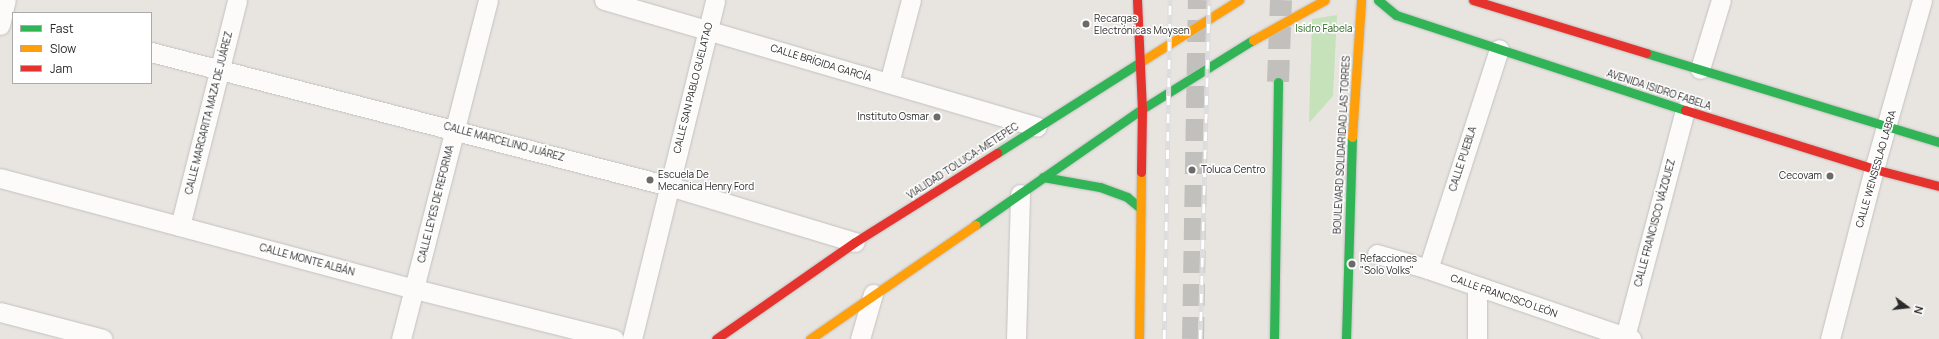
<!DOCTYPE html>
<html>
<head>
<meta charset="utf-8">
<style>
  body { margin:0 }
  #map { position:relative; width:1939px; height:339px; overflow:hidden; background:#e8e5e0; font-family:Manrope,sans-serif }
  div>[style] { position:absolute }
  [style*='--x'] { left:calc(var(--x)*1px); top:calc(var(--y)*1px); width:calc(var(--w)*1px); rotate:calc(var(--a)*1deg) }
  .green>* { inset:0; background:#c6e2ba }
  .highway-tunnel>* { height:22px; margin-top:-11px; transform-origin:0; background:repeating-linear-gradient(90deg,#c2c0bc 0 22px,transparent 0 33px) }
  .roads { filter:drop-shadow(0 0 1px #c2c1c1) drop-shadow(0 0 1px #c2c1c1) }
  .street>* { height:19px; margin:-9.5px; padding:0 9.5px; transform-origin:9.5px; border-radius:9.5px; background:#fcfbfa }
  .fast>* { height:9px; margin:-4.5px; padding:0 4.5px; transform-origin:4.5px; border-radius:4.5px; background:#30b455 }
  .slow>* { height:9px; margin:-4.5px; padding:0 4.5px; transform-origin:4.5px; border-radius:4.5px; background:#ff9f0a }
  .jam>* { height:9px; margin:-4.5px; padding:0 4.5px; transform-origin:4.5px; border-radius:4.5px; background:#e5322d }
  .rail>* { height:4.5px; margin-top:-2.25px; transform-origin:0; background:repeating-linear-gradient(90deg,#fff 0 9px,#deddde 0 18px); box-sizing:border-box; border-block:1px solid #deddde }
  .dots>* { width:11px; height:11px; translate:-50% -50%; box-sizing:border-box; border:2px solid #fff; border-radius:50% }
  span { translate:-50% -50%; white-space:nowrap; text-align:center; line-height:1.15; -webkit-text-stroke:3px #fff; paint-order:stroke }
  .poi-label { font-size:10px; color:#2a2a2a }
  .left { translate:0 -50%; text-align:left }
  .right { translate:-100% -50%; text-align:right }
  .park-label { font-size:10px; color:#24641c }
  .street-label { font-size:10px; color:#2a2a2a }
  .legend { position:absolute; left:12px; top:12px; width:140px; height:72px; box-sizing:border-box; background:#fff; border:1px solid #aaa; margin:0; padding:5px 7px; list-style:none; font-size:12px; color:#2a2a2a }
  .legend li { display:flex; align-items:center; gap:8px; height:20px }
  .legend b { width:20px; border:1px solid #aaa }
  .north { position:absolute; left:1887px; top:287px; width:40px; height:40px; -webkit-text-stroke:3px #fff; paint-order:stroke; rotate:105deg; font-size:11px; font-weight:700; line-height:16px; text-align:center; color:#2a2a2a }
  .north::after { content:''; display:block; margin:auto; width:14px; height:18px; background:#2a2a2a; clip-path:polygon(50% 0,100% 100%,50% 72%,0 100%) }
</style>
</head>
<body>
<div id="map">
  <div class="green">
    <i style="clip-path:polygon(1337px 15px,1333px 96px,1309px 123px,1312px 19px)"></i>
  </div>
  <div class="highway-tunnel">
    <i style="--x:1278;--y:82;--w:82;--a:-87.9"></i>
    <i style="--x:1193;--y:339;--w:339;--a:-89"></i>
  </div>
  <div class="roads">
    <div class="street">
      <i style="--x:604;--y:0;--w:451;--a:16.3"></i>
      <i style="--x:0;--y:25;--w:26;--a:-77"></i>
      <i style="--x:151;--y:52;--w:535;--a:14.5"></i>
      <i style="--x:669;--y:186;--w:194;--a:16.8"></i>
      <i style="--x:1700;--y:69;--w:72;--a:-73.1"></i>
      <i style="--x:889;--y:83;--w:86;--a:-75.2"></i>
      <i style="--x:0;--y:178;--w:430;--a:15"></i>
      <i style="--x:415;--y:289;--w:205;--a:14.1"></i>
      <i style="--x:180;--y:226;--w:233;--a:-75.8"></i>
      <i style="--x:1377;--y:254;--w:53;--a:16.4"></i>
      <i style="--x:1428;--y:269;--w:215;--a:19"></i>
      <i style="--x:1428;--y:269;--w:231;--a:-72.1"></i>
      <i style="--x:0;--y:312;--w:106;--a:14.7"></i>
      <i style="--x:1625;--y:337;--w:235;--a:-75.2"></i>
      <i style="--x:401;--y:339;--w:350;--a:-75.6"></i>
      <i style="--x:632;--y:339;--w:349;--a:-76.2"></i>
      <i style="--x:860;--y:339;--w:47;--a:-73.9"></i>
      <i style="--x:1016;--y:339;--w:145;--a:-88.4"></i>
      <i style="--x:1477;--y:339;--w:52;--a:-90"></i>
      <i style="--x:1830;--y:339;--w:176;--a:-75.5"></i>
      <i style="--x:1874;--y:169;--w:176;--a:-74.1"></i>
    </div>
    <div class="fast">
      <i style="--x:1378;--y:0;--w:23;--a:40"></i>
      <i style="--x:1396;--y:15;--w:304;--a:18.2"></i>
      <i style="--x:1646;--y:53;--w:306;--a:16.9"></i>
      <i style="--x:997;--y:153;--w:172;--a:-32.4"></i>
      <i style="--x:1043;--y:177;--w:58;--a:10"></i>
      <i style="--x:1100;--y:187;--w:29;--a:20"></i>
      <i style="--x:1127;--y:197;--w:17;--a:40"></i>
      <i style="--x:975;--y:225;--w:203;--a:-34.8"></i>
      <i style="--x:1142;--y:109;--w:131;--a:-31.9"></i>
      <i style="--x:1274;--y:339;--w:257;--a:-89.1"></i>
      <i style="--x:1346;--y:339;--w:202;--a:-88.3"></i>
    </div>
    <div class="slow">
      <i style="--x:1253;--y:40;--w:82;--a:-29.1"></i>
      <i style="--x:1142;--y:61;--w:115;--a:-32.2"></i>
      <i style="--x:1352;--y:137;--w:137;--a:-86.2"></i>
      <i style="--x:810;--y:339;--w:201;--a:-34.6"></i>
      <i style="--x:1139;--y:339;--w:167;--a:-89.3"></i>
    </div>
    <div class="jam">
      <i style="--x:1137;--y:0;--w:109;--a:87.4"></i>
      <i style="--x:1142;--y:109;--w:63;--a:90.9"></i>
      <i style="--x:1473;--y:0;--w:181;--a:17"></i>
      <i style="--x:1685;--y:110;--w:198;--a:17.3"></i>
      <i style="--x:1874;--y:169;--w:67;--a:14.7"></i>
      <i style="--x:716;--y:339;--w:169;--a:-34.9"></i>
      <i style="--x:855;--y:242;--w:168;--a:-32.1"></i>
    </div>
  </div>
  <div class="rail">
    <i style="--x:1164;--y:339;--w:339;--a:-89"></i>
    <i style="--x:1200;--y:339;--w:339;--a:-88.5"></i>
  </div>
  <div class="dots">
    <i style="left:1086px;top:24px;background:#6c6b6a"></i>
    <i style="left:937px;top:117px;background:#6c6b6a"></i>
    <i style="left:1192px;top:170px;background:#6c6b6a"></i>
    <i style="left:1830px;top:176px;background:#6c6b6a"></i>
    <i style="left:650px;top:180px;background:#6c6b6a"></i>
    <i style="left:1352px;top:264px;background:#6c6b6a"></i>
  </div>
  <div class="poi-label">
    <span class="left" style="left:1094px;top:24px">Recargas<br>Electrónicas Moysen</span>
    <span class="right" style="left:929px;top:117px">Instituto Osmar</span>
    <span class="left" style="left:1201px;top:170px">Toluca Centro</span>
    <span class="left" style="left:658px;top:180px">Escuela De<br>Mecanica Henry Ford</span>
    <span class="right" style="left:1822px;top:176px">Cecovam</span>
    <span class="left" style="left:1360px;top:264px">Refacciones<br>"Solo Volks"</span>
  </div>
  <div class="park-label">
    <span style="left:1324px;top:29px">Isidro Fabela</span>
  </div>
  <div class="street-label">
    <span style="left:821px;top:63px;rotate:17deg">CALLE BRÍGIDA GARCÍA</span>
    <span style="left:693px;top:88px;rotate:-76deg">CALLE SAN PABLO GUELATAO</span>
    <span style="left:1659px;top:90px;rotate:18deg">AVENIDA ISIDRO FABELA</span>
    <span style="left:209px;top:113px;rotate:-76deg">CALLE MARGARITA MAZA DE JUÁREZ</span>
    <span style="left:504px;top:142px;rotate:15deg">CALLE MARCELINO JUÁREZ</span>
    <span style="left:1342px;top:145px;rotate:-87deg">BOULEVARD SOLIDARIDAD LAS TORRES</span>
    <span style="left:1463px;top:159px;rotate:-72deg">CALLE PUEBLA</span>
    <span style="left:963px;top:161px;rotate:-33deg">VIALIDAD TOLUCA-METEPEC</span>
    <span style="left:1876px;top:169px;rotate:-74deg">CALLE WENSESLAO LABRA</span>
    <span style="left:436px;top:204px;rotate:-76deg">CALLE LEYES DE REFORMA</span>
    <span style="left:1655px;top:223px;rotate:-75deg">CALLE FRANCISCO VÁZQUEZ</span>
    <span style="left:307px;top:260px;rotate:15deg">CALLE MONTE ALBÁN</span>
    <span style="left:1504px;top:296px;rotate:19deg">CALLE FRANCISCO LEÓN</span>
  </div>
  <ul class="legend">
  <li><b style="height:5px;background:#30b455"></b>Fast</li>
  <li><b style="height:5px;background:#ff9f0a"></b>Slow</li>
  <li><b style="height:5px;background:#e5322d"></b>Jam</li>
  </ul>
  <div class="north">N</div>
</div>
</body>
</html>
